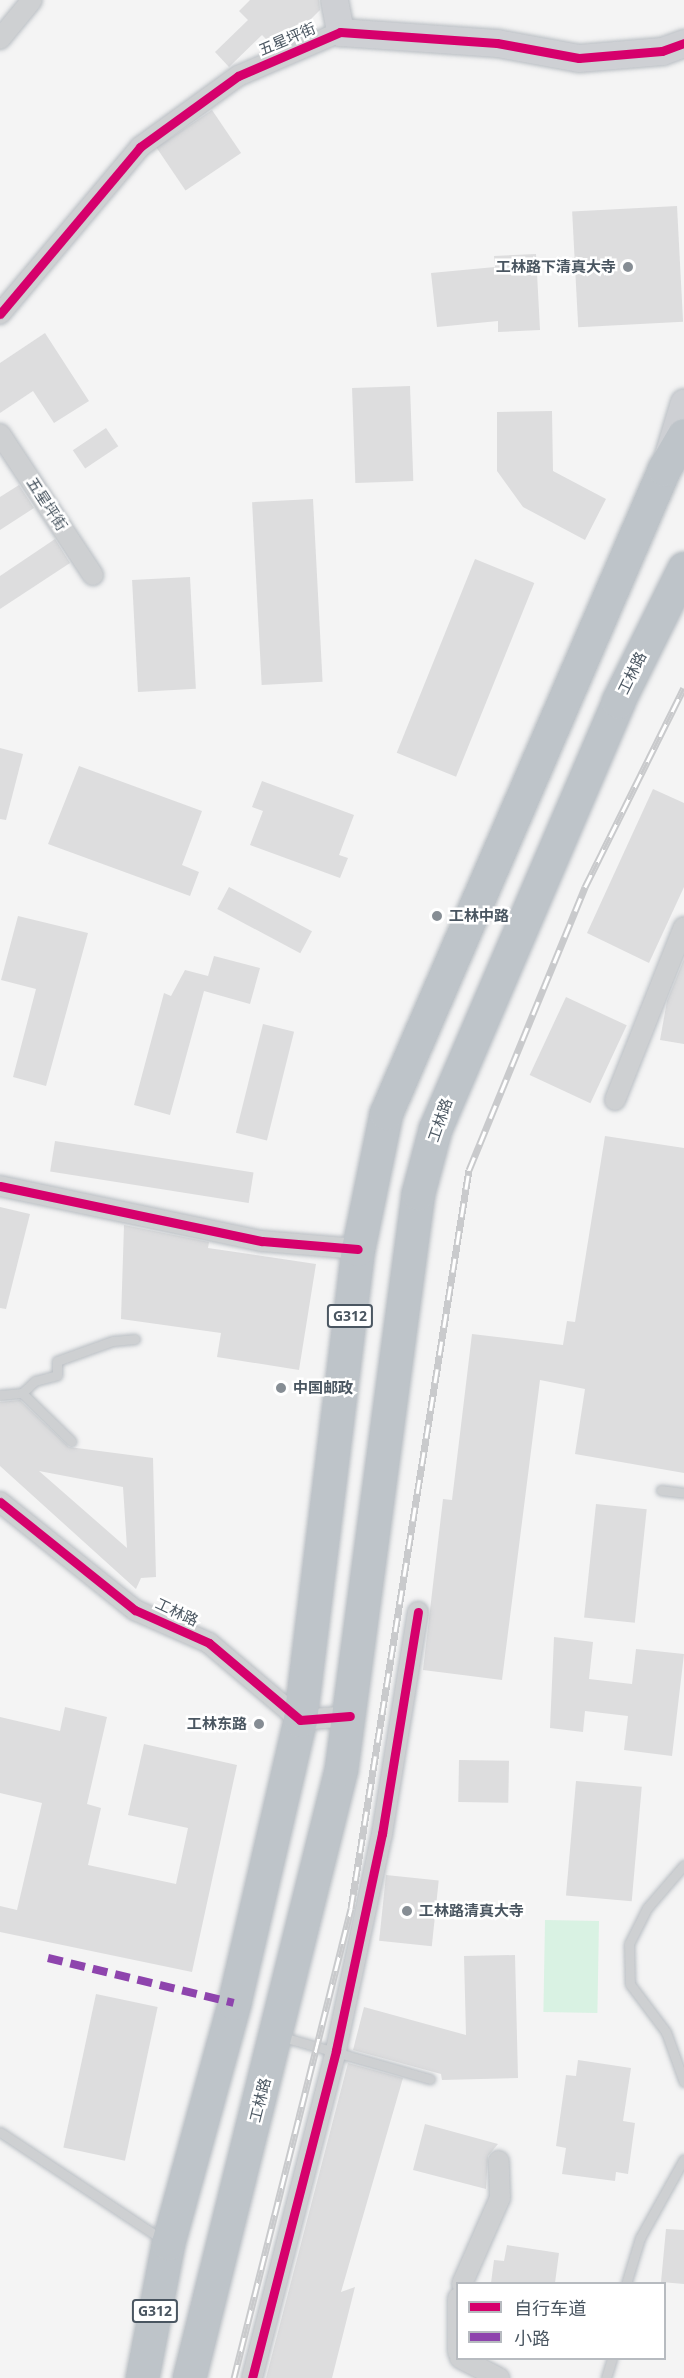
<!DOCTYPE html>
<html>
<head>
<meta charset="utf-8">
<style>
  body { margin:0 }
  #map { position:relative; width:684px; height:2378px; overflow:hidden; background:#f4f4f4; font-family:"Open Sans","Noto Sans SC",sans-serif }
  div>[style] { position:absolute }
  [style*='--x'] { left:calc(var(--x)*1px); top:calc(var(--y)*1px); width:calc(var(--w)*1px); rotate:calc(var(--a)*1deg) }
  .green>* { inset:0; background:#d9f2e3; transform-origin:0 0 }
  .building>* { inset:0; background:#ddddde; transform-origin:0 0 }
  .roads { filter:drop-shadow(0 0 2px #b9bec3) drop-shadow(0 0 2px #b9bec3) }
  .lane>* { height:9px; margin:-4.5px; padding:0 4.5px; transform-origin:4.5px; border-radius:4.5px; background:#ced0d2 }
  .street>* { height:20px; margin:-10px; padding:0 10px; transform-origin:10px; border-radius:10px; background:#ced0d2 }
  .secondary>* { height:27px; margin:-13.5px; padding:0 13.5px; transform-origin:13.5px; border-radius:13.5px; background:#ced0d4 }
  .highway>* { height:33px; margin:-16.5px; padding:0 16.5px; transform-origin:16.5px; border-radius:16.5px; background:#bec4c9 }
  .rail>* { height:7px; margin-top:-3.5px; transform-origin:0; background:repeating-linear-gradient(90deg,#fff 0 14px,#c9cacc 0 28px); box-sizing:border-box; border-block:2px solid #c9cacc }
  .quiet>* { height:8px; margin-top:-4px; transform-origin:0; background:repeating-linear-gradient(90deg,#8e44ad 0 15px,transparent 0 23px) }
  .cycleway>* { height:9px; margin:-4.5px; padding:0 4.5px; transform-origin:4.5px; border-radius:4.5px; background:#d6006c }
  .dots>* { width:16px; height:16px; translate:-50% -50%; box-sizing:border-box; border:3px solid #fff; border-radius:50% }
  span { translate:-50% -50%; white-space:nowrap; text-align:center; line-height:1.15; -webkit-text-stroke:5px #fff; paint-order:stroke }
  .shield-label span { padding:2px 4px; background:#fff; border:2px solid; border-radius:4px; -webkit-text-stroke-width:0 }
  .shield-label { font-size:14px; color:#4a5661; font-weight:700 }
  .street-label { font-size:15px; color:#4a5661 }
  .poi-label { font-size:15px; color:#4a5661; font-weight:700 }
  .right { translate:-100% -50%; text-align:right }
  .left { translate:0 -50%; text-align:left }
  .legend { position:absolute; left:456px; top:2282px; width:210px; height:78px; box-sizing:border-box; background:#fff; border:2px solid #b7bbc0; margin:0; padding:8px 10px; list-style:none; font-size:18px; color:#4a5661 }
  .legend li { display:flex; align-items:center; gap:12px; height:30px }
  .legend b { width:30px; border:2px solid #b7bbc0 }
</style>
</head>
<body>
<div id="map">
  <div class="green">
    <i style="left:545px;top:1920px;width:54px;height:92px;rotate:1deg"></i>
  </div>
  <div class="building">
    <i style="clip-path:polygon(250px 0,319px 0,320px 10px,289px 41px,274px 47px,262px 35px,229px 67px,215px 52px,248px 20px,239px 11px)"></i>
    <i style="left:212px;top:110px;width:52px;height:67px;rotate:56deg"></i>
    <i style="left:677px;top:206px;width:116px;height:105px;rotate:87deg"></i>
    <i style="clip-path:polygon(536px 254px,540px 330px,498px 332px,498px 321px,437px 327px,431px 273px,495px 267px,494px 256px)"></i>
    <i style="clip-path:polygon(45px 333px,89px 401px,54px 423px,33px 391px,0 413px,0 363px)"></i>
    <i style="left:410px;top:386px;width:95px;height:58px;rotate:88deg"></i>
    <i style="clip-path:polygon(552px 411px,553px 471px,606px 499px,585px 540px,523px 507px,497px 471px,497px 412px)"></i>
    <i style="left:106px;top:428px;width:22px;height:40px;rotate:56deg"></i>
    <i style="clip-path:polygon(19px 485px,34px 508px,0 530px,0 497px)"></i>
    <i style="left:313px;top:499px;width:183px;height:61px;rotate:87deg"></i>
    <i style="clip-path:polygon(55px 539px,70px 563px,0 609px,0 576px)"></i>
    <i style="left:475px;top:559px;width:64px;height:209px;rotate:22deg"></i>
    <i style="left:190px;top:577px;width:112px;height:58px;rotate:87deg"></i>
    <i style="clip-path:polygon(0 748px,23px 754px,6px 820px,0 819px)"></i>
    <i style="clip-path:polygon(79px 766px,202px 811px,182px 865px,199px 872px,190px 896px,48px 844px)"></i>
    <i style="clip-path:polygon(262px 781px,354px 815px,339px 855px,348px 858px,340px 878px,250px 845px,263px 811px,252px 807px)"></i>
    <i style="clip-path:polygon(653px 789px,684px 803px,684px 887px,649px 963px,587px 933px)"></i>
    <i style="left:229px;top:887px;width:94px;height:25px;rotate:28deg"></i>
    <i style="clip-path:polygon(18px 916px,88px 933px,46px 1086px,13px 1077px,36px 989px,1px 980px)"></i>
    <i style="clip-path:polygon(214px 956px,260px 968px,250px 1004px,204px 991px,170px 1115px,134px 1105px,164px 993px,171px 996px,185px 970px,208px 976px)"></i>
    <i style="clip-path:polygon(684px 959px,684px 1044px,660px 1040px,667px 1001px)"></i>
    <i style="left:566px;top:997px;width:67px;height:86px;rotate:25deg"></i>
    <i style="left:263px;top:1024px;width:32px;height:112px;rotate:14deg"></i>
    <i style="clip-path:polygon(605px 1136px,684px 1148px,684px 1473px,575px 1454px,585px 1389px,540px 1380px,502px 1680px,423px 1670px,443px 1499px,452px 1500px,472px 1334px,563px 1345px,567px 1321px,575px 1322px)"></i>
    <i style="left:55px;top:1141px;width:201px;height:31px;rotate:9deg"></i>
    <i style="clip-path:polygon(0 1207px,30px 1214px,6px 1309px,0 1308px)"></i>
    <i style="clip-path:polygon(124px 1225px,209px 1242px,208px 1248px,316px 1264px,299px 1370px,217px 1357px,221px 1333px,121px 1319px)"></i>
    <i style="clip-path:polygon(evenodd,20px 1400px,69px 1447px,153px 1458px,156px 1577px,141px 1578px,136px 1589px,0 1466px,0 1402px,20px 1400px,39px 1471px,123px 1487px,127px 1548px,39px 1471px)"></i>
    <i style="left:596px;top:1504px;width:51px;height:114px;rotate:6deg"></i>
    <i style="clip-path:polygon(554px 1637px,593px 1642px,589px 1679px,632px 1684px,636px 1649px,684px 1654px,672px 1756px,624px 1750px,628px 1716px,585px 1711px,583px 1732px,550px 1728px)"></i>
    <i style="clip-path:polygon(65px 1707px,107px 1717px,87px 1804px,101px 1808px,88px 1865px,176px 1884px,188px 1828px,128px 1815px,144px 1744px,237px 1765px,192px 1972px,0 1932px,0 1906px,17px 1910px,42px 1803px,0 1793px,0 1717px,60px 1731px)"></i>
    <i style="left:459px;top:1760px;width:50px;height:42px;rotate:1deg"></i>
    <i style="left:576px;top:1781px;width:66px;height:115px;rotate:5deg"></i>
    <i style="left:386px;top:1875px;width:53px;height:66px;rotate:6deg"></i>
    <i style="clip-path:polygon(515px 1955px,518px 2078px,442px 2080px,441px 2074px,353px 2050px,364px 2007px,466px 2035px,464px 1956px)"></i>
    <i style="left:96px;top:1994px;width:63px;height:157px;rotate:12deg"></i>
    <i style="clip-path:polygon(578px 2060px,631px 2068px,623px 2121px,635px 2123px,628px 2174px,616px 2172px,615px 2181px,562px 2174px,566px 2148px,556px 2146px,566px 2075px,576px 2076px)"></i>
    <i style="clip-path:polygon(348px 2063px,403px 2078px,341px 2292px,355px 2287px,332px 2378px,266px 2378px)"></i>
    <i style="clip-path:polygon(425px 2124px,498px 2144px,488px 2156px,486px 2189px,413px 2170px)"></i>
    <i style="clip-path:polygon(666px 2229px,684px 2230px,684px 2284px,661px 2282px)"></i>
    <i style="clip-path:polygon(507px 2245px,559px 2253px,555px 2283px,491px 2283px,494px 2260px,504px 2261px)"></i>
  </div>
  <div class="roads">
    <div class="lane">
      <i style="--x:22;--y:1393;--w:18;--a:-43"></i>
      <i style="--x:35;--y:1381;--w:23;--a:-15"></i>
      <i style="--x:57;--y:1375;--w:14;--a:-90"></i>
      <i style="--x:57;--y:1361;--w:59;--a:-19.7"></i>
      <i style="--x:113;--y:1341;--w:22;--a:-5"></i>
      <i style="--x:0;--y:1395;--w:22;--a:-5"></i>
      <i style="--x:22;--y:1393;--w:69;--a:44.4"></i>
      <i style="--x:661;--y:1490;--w:23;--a:7"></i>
      <i style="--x:684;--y:1865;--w:57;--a:130.7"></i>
      <i style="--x:647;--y:1908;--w:40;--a:116.6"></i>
      <i style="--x:629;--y:1944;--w:40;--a:88.6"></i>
      <i style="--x:630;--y:1984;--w:60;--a:53.1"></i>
      <i style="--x:666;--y:2032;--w:53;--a:70.2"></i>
      <i style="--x:279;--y:2036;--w:157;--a:15.9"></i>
      <i style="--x:0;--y:2132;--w:196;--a:33.5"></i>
      <i style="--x:626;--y:2284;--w:48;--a:-73.1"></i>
      <i style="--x:640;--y:2238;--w:90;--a:-60.9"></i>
      <i style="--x:606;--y:2378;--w:21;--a:-73"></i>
    </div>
    <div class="street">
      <i style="--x:0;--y:39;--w:50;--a:-50.6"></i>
      <i style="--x:0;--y:314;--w:218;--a:-50"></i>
      <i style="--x:140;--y:147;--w:121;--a:-35.9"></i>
      <i style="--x:238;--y:76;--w:111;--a:-23.3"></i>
      <i style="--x:0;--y:434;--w:169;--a:56.6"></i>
      <i style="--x:615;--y:1100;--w:186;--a:-68.3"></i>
      <i style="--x:0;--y:1186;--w:268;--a:11.9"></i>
      <i style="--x:262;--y:1241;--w:96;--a:4.8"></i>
      <i style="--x:0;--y:1502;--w:173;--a:38.7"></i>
      <i style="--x:135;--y:1610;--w:81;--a:24"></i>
      <i style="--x:209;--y:1643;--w:119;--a:40.2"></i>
      <i style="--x:300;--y:1720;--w:50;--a:-4.6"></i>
      <i style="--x:462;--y:2284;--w:94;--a:-66.2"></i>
      <i style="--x:500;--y:2198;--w:37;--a:-92"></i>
      <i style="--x:458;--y:2298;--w:54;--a:90"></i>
      <i style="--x:460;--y:2358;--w:44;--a:27.1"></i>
      <i style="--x:252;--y:2378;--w:339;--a:-75.6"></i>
      <i style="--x:336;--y:2050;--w:221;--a:-78"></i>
      <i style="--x:382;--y:1834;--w:225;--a:-80.8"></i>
    </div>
    <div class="secondary">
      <i style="--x:334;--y:0;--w:33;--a:79"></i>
      <i style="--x:340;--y:32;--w:157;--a:4"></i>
      <i style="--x:497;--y:43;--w:83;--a:10.4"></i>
      <i style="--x:579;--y:58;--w:83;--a:-4.8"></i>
      <i style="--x:662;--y:51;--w:23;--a:-20"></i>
      <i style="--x:668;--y:455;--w:55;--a:-73.2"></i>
    </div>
    <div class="highway">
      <i style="--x:142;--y:2378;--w:137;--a:-79.1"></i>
      <i style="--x:168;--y:2243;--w:249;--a:-74.6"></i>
      <i style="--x:234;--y:2003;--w:291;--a:-76.9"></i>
      <i style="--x:300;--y:1720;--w:475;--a:-83"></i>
      <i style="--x:358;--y:1249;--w:139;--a:-78.4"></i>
      <i style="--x:386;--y:1113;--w:701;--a:-66.65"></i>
      <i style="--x:664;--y:469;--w:39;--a:-60"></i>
      <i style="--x:189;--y:2378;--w:628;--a:-75.99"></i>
      <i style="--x:341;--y:1769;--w:581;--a:-82.39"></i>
      <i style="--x:418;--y:1193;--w:66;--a:-75.1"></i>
      <i style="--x:435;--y:1129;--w:465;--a:-66.8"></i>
      <i style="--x:618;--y:701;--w:148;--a:-63.6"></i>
    </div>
  </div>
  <div class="rail">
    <i style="--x:234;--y:2378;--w:484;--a:-76"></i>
    <i style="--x:351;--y:1908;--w:747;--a:-80.92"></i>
    <i style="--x:469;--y:1170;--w:306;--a:-67.7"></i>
    <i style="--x:585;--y:887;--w:222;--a:-63.6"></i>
  </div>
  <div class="quiet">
    <i style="--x:48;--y:1958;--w:191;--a:13.6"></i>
  </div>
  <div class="cycleway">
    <i style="--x:0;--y:314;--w:218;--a:-50"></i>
    <i style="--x:140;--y:147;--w:121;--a:-35.9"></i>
    <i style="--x:238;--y:76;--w:111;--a:-23.3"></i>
    <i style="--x:340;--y:32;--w:157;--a:4"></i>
    <i style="--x:497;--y:43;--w:83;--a:10.4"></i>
    <i style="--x:579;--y:58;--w:83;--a:-4.8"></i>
    <i style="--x:662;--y:51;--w:23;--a:-20"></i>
    <i style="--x:0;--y:1186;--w:268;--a:11.9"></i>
    <i style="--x:262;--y:1241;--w:96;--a:4.8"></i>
    <i style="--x:0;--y:1502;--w:173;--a:38.7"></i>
    <i style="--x:135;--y:1610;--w:81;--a:24"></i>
    <i style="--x:209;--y:1643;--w:119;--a:40.2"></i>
    <i style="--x:300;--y:1720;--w:50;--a:-4.6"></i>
    <i style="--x:252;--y:2378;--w:339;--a:-75.6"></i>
    <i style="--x:336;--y:2050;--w:221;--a:-78"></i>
    <i style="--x:382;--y:1834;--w:225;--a:-80.8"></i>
  </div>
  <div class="dots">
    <i style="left:628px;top:267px;background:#868d94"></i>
    <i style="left:437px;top:916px;background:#868d94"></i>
    <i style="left:281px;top:1388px;background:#868d94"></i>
    <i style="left:259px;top:1724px;background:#868d94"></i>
    <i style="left:407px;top:1911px;background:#868d94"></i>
  </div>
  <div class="shield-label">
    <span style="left:350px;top:1316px">G312</span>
    <span style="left:155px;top:2311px">G312</span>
  </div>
  <div class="street-label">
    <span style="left:287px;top:39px;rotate:-23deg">五星坪街</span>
    <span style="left:47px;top:504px;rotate:57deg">五星坪街</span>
    <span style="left:632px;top:673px;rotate:-64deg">工林路</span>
    <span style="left:440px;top:1120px;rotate:-71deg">工林路</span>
    <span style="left:177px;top:1612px;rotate:25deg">工林路</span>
    <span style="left:260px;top:2100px;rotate:-76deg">工林路</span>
  </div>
  <div class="poi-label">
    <span class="right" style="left:616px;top:267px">工林路下清真大寺</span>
    <span class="left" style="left:449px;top:916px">工林中路</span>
    <span class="left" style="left:293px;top:1388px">中国邮政</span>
    <span class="right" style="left:247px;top:1724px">工林东路</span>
    <span class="left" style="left:419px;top:1911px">工林路清真大寺</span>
  </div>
  <ul class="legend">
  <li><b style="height:8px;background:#d6006c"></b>自行车道</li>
  <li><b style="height:8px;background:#8e44ad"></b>小路</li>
  </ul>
</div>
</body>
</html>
